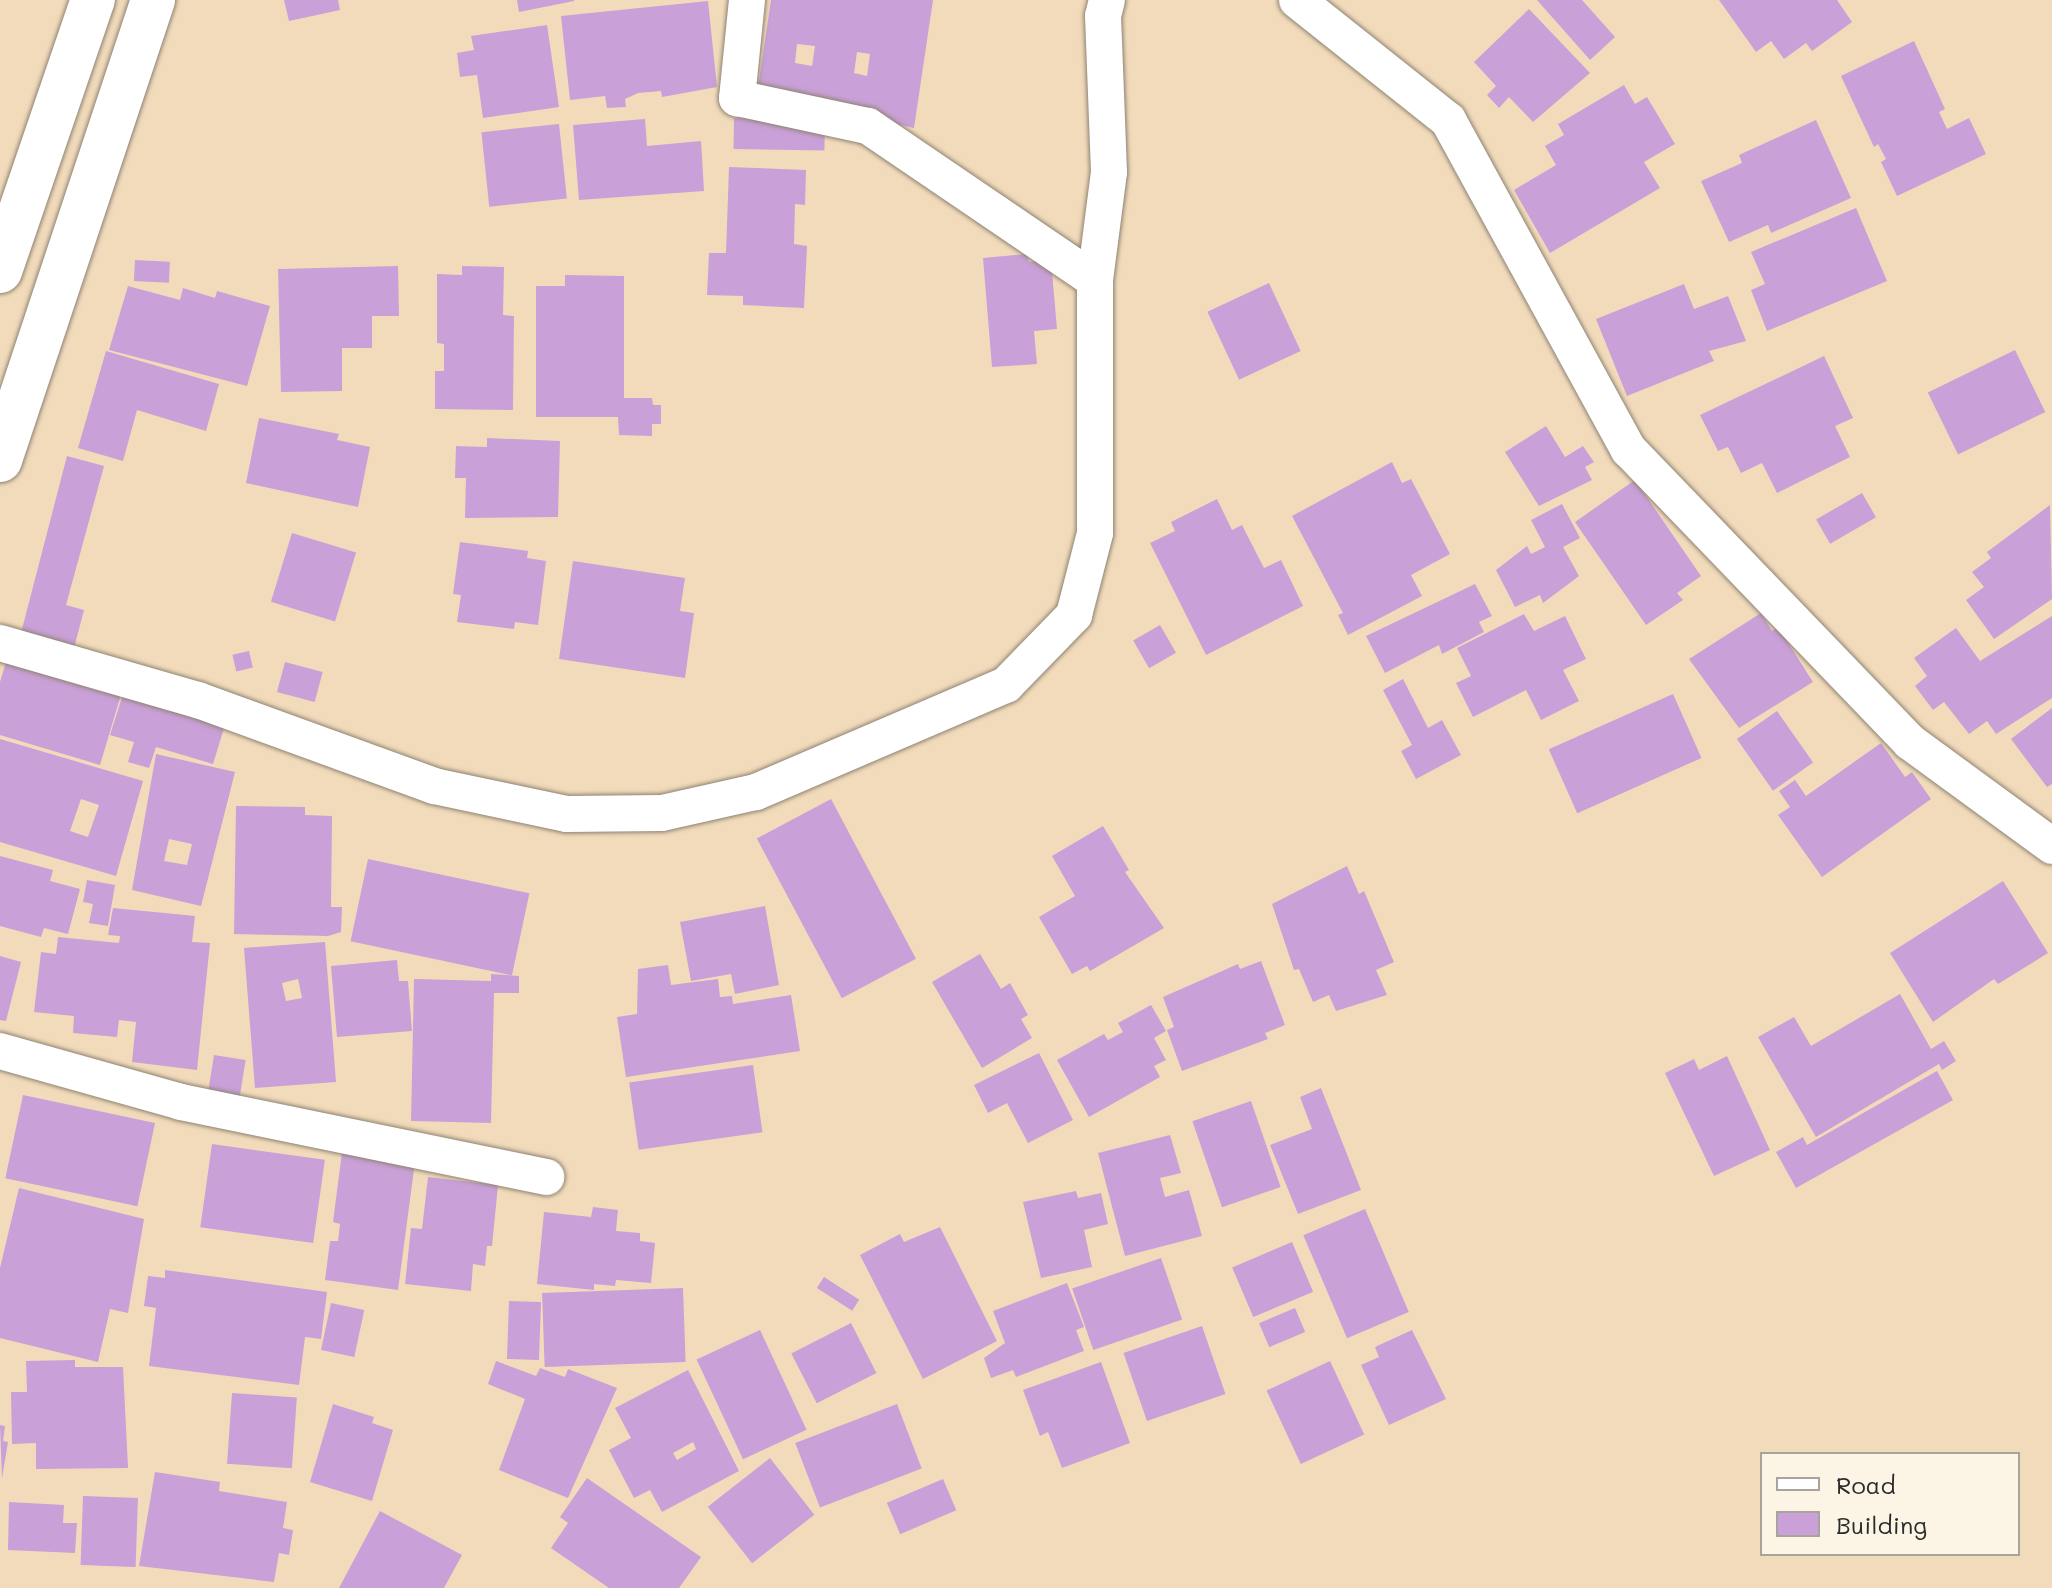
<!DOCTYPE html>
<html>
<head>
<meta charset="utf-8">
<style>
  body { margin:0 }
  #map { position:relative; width:2052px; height:1588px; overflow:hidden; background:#f2dbbb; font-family:Mali,sans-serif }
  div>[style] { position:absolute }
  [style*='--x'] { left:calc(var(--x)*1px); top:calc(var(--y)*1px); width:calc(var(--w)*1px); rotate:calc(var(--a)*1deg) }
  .building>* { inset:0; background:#c9a0d7; transform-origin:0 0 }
  .roads { filter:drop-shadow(0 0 2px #8e8373) drop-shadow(0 0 2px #8e8373) }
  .street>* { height:36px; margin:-18px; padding:0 18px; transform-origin:18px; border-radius:18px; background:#fff }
  .primary>* { height:44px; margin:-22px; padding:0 22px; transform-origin:22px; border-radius:22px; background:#fff }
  span { translate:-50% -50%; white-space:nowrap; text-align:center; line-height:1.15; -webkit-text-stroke:6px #fcf5e5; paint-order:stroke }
  .legend { position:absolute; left:1760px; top:1452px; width:260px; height:104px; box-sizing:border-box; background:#fcf5e5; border:2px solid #a8a49b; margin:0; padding:10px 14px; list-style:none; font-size:24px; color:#2b2b2b }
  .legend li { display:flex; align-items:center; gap:16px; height:40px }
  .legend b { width:40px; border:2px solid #a8a49b }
</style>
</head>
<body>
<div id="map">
  <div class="building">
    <i style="clip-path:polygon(284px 0,338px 0,340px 10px,289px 21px)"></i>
    <i style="clip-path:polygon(517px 0,574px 0,574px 1px,519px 12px)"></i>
    <i style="clip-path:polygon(evenodd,771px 0,933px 0,914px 128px,757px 95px,771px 0,797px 44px,815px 46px,812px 66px,795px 63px,797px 44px,771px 0,857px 52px,870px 54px,867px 76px,854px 73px,857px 52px)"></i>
    <i style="clip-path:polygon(1537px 0,1582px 0,1615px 37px,1590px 60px)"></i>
    <i style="clip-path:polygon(1719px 0,1837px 0,1852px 22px,1812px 51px,1806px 43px,1784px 59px,1771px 41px,1756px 52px)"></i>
    <i style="clip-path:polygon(708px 1px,717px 87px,662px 97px,661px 91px,638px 93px,625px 99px,626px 107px,607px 108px,605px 96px,570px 100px,561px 16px)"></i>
    <i style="clip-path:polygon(1529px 9px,1590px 73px,1533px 122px,1509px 97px,1499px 108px,1487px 95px,1496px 86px,1474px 62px)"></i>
    <i style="clip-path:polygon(547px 25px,559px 107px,483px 118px,477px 75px,460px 77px,457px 53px,474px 50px,471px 36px)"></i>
    <i style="clip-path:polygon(1914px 41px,1945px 109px,1939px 112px,1947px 129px,1969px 118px,1986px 154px,1897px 196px,1881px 162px,1886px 159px,1878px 144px,1874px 147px,1841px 76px)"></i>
    <i style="clip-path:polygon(1624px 85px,1635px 104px,1647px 97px,1675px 144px,1644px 162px,1660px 188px,1550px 253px,1514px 190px,1556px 165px,1545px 146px,1564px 135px,1558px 124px)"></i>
    <i style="left:734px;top:118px;width:91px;height:31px;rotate:1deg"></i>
    <i style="clip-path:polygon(645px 119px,647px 146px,701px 141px,704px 191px,579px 200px,573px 125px)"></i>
    <i style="clip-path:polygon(1816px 120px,1851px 198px,1771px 233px,1768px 225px,1729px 242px,1701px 181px,1742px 163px,1739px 155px)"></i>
    <i style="left:559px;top:124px;width:75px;height:78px;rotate:84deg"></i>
    <i style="clip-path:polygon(729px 167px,806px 170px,805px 205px,795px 204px,794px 244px,807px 246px,804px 308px,743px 305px,743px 296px,707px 295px,709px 253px,726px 253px)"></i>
    <i style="clip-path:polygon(1856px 208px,1887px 281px,1767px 331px,1751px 290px,1765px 284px,1751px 252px)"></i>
    <i style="clip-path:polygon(1027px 254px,1029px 262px,1051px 260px,1057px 329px,1034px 331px,1037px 364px,992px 367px,983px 258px)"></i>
    <i style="left:135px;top:260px;width:35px;height:21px;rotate:3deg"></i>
    <i style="clip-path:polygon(398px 266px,399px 316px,372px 316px,372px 348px,342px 348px,342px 391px,281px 392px,278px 269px)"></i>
    <i style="clip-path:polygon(462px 266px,504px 267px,503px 315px,514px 316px,513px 410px,435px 409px,435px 371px,444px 371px,444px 344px,437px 343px,437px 274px,462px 275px)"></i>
    <i style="clip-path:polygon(565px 275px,624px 276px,624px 398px,652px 398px,653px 405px,661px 405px,661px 424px,652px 424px,652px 436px,619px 435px,618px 417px,536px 417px,536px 286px,565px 286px)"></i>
    <i style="left:1269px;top:283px;width:75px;height:68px;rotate:65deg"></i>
    <i style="clip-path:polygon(1684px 284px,1694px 309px,1728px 296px,1746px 341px,1709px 351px,1714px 361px,1627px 396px,1596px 319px)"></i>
    <i style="clip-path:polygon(128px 286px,180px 300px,183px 288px,215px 298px,217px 291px,270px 306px,247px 386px,109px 350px)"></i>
    <i style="left:2015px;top:350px;width:69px;height:97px;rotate:64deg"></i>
    <i style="clip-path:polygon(106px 351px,219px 384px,206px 431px,137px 410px,123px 461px,78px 448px)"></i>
    <i style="clip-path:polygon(1824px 356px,1853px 418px,1835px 426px,1850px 457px,1777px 493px,1762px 463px,1741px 473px,1728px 447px,1718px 451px,1700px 415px)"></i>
    <i style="clip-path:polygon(259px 418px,339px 434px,337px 440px,370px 447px,358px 507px,246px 483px)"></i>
    <i style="clip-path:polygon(1546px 426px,1565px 457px,1583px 446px,1594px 462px,1585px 467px,1592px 480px,1539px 506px,1505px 452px)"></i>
    <i style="clip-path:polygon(487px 438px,560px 441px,558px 517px,465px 518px,466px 478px,455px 478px,456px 446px,487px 447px)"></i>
    <i style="clip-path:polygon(67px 456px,104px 466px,66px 605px,84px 610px,74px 648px,21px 633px)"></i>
    <i style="clip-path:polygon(1392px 462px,1402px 483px,1411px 479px,1450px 554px,1411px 575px,1422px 596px,1348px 635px,1338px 615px,1343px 613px,1292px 516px)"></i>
    <i style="clip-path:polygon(1635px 480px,1701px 576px,1677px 593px,1683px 600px,1646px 625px,1575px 522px)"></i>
    <i style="left:1862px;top:493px;width:28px;height:53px;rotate:60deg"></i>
    <i style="clip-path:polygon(1217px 499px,1232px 530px,1242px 525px,1264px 568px,1281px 560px,1303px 606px,1206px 655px,1150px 543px,1175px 531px,1171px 522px)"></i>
    <i style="clip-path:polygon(1562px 504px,1580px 538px,1563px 547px,1579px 576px,1543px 603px,1540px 595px,1515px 607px,1496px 570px,1527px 546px,1531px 554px,1545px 547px,1531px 520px)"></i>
    <i style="clip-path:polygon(2050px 505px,2052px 599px,1994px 639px,1966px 600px,1984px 587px,1972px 572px,1991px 558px,1987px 552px)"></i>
    <i style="left:292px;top:533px;width:67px;height:72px;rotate:17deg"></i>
    <i style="clip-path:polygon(460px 542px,528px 551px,527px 558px,546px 561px,538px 625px,515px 622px,514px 629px,457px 622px,461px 595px,453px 594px)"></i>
    <i style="clip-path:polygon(573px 561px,685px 578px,680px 611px,694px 613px,685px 678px,559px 659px)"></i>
    <i style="clip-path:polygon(1475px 584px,1492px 616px,1479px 622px,1484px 632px,1442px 654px,1439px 645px,1385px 673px,1366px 636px)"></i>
    <i style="clip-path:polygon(1761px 613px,1772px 631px,1778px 627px,1813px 682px,1739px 728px,1689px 659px)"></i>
    <i style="clip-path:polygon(1524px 614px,1534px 631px,1565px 616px,1586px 659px,1563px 670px,1579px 701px,1541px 720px,1526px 690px,1473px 717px,1456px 683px,1471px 676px,1457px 648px)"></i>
    <i style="clip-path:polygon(2052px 616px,2052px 698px,1996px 734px,1987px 721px,1969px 734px,1944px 702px,1933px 710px,1915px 686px,1927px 676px,1914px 658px,1956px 628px,1980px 661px)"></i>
    <i style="left:1160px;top:625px;width:32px;height:31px;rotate:60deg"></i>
    <i style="left:249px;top:651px;width:17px;height:17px;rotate:77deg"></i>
    <i style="clip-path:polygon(8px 655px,123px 688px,100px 765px,0 735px,0 682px)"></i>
    <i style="left:285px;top:662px;width:39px;height:31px;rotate:15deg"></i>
    <i style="clip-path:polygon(1403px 679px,1428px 728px,1442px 720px,1461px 755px,1416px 779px,1401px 751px,1412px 745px,1383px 690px)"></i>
    <i style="clip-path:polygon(124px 691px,225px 725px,213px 764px,156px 747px,149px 768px,128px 762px,134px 742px,110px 735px)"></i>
    <i style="left:1673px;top:694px;width:70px;height:136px;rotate:66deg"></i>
    <i style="clip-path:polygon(2052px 708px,2052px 784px,2047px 787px,2011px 739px)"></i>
    <i style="left:1777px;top:711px;width:63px;height:49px;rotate:55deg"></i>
    <i style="clip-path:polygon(evenodd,0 739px,143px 781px,116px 876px,0 842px,0 739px,81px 799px,99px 805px,88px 837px,70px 831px,81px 799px)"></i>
    <i style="clip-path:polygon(1881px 743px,1905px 777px,1912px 772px,1931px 799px,1822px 877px,1778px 815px,1790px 807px,1779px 791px,1795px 780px,1806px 796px)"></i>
    <i style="clip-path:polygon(evenodd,156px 754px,235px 772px,201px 906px,132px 890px,156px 754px,169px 839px,192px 844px,187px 865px,164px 861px,169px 839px)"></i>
    <i style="left:831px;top:799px;width:181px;height:84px;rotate:62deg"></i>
    <i style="clip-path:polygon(236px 806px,305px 807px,305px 815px,332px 816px,331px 907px,342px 907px,341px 932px,328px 936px,234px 934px)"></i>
    <i style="clip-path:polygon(1103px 826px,1129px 870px,1125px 872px,1164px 928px,1090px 971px,1087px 966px,1072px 974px,1039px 917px,1075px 896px,1052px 856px)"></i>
    <i style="clip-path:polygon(0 856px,53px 870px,50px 881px,80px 889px,68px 934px,44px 928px,41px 937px,0 926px)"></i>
    <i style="left:368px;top:859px;width:165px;height:84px;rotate:12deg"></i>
    <i style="clip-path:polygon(1347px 866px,1359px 894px,1364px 891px,1394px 962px,1376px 970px,1387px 995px,1336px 1011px,1329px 995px,1313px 1002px,1299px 969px,1294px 970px,1272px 904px)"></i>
    <i style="clip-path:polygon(87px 880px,115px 885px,108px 926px,89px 923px,93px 904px,83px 902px)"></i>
    <i style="clip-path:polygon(2003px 881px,2048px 953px,1998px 984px,1994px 979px,1933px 1022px,1890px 953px)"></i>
    <i style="clip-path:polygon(765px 906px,779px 985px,735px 994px,731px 974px,691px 981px,680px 922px)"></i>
    <i style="clip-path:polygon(113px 908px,195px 916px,192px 942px,210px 943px,197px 1070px,132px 1062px,136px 1022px,119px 1020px,117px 1037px,73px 1033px,74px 1016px,34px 1012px,41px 952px,56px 954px,58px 937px,119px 943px,120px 936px,108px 935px)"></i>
    <i style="clip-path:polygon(evenodd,325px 942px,336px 1082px,255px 1088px,244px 948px,325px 942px,298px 979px,302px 998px,286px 1001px,282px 983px,298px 979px)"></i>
    <i style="clip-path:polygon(980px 954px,1001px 989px,1010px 983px,1028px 1015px,1021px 1019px,1032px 1038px,982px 1068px,932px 982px)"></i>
    <i style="clip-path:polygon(0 956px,21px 962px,6px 1021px,0 1020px)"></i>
    <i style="clip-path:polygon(397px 960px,399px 981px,408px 981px,412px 1031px,337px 1037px,331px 966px)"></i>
    <i style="clip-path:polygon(1261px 961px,1285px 1025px,1265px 1033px,1268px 1039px,1182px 1071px,1167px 1030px,1174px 1027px,1163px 997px,1238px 964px,1240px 969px)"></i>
    <i style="clip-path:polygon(668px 965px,671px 985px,718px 979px,720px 997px,732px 996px,733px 1004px,791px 995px,800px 1051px,626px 1077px,617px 1017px,637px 1014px,638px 969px)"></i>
    <i style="clip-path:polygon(491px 974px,519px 976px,519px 993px,494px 993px,491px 1123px,411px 1121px,414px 979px,491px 981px)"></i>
    <i style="clip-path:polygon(1900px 994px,1931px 1049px,1944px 1041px,1956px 1061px,1942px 1070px,1939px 1064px,1816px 1137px,1758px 1037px,1794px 1017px,1811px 1046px)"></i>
    <i style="clip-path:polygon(1151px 1005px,1166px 1031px,1154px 1038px,1166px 1060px,1154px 1066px,1160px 1077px,1089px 1117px,1057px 1060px,1104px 1034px,1108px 1040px,1123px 1032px,1118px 1023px)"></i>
    <i style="clip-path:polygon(1039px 1053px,1073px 1120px,1028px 1143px,1007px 1103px,988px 1113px,974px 1085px)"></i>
    <i style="left:214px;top:1055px;width:32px;height:39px;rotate:9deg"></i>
    <i style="clip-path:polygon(1727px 1056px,1770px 1150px,1714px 1176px,1665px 1073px,1694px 1059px,1699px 1070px)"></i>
    <i style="left:753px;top:1065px;width:68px;height:125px;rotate:82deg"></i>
    <i style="clip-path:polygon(1937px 1071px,1953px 1100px,1796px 1188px,1776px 1152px,1803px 1137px,1807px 1145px)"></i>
    <i style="clip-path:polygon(1321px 1088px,1361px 1190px,1298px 1214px,1270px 1145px,1312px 1129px,1300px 1097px)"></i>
    <i style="left:23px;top:1095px;width:135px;height:85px;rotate:12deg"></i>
    <i style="left:1251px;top:1101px;width:91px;height:62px;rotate:71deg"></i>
    <i style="clip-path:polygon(1170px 1135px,1181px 1173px,1160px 1178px,1165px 1197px,1189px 1190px,1202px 1236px,1125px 1256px,1098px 1153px)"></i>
    <i style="left:212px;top:1144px;width:114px;height:84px;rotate:8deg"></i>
    <i style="clip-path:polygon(342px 1152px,415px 1162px,398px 1290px,325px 1280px,330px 1241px,338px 1241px,340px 1224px,333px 1222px)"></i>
    <i style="clip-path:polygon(428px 1177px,498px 1185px,492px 1246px,487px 1246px,485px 1266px,473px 1264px,471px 1291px,405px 1284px,411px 1228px,422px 1229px)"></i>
    <i style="clip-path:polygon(19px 1188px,144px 1219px,128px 1313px,110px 1309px,98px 1362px,0 1338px,0 1268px)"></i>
    <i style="clip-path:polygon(1076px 1191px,1078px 1198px,1101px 1193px,1108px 1224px,1084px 1230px,1092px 1267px,1041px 1278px,1023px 1202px)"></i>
    <i style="clip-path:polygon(593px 1207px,618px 1210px,616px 1231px,640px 1233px,640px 1241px,655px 1243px,651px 1283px,616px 1280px,615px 1286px,594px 1284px,594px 1290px,537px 1284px,544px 1212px,591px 1217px)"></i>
    <i style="left:1365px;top:1209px;width:112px;height:67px;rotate:67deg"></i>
    <i style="clip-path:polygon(940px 1227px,997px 1341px,923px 1379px,860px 1255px,900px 1234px,904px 1242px)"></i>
    <i style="left:1292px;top:1242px;width:54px;height:65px;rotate:67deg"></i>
    <i style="left:1161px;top:1258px;width:65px;height:94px;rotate:71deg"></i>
    <i style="clip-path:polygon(165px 1270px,327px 1292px,321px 1339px,305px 1337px,299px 1385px,149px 1366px,156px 1308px,144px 1306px,148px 1276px,165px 1278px)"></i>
    <i style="left:824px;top:1277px;width:42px;height:13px;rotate:33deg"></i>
    <i style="clip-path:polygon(1067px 1283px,1084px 1327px,1076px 1330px,1084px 1351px,1016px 1377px,1013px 1370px,991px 1378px,984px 1358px,1005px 1343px,993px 1311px)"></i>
    <i style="left:683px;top:1288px;width:74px;height:141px;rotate:88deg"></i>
    <i style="left:509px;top:1301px;width:32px;height:58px;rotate:2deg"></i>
    <i style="left:331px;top:1303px;width:34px;height:48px;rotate:12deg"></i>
    <i style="left:1295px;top:1308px;width:26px;height:39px;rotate:67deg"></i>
    <i style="left:851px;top:1323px;width:56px;height:67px;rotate:63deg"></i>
    <i style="left:1202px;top:1326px;width:72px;height:83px;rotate:71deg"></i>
    <i style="left:760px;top:1330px;width:110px;height:70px;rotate:65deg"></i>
    <i style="clip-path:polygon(1412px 1330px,1446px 1399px,1389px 1425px,1361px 1365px,1379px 1357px,1375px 1347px)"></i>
    <i style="clip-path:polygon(75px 1360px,75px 1367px,123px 1367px,128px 1468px,36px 1469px,36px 1443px,12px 1444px,11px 1392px,27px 1392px,26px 1361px)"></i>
    <i style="clip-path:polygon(496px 1361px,536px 1376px,540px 1368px,565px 1377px,568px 1369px,617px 1388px,568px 1498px,499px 1470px,525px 1399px,488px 1384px)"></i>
    <i style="left:1330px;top:1361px;width:81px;height:70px;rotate:65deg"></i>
    <i style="clip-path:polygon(1101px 1362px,1130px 1443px,1062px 1468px,1048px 1432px,1040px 1436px,1023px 1390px)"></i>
    <i style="clip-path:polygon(evenodd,688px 1370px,739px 1471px,662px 1512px,650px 1490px,634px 1498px,609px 1450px,631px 1438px,615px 1408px,688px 1370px,693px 1442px,696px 1449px,677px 1460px,673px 1453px,693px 1442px)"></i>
    <i style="left:232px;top:1393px;width:65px;height:71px;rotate:4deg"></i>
    <i style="clip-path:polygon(333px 1404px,374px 1417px,372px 1423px,393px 1430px,372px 1501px,310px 1482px)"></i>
    <i style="left:897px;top:1404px;width:69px;height:109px;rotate:69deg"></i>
    <i style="clip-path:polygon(0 1425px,5px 1426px,3px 1441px,8px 1442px,2px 1478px)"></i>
    <i style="left:770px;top:1458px;width:72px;height:79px;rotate:52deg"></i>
    <i style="clip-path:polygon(155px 1472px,220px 1482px,219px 1491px,287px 1502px,283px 1528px,293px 1530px,289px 1555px,279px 1553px,274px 1582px,139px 1566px)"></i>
    <i style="clip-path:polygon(587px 1478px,701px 1557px,679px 1588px,609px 1588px,551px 1548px,568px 1523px,560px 1517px)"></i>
    <i style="left:943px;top:1479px;width:34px;height:61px;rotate:67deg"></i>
    <i style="left:83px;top:1496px;width:55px;height:69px;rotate:2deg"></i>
    <i style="clip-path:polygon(9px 1502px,64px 1505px,63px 1523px,77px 1523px,75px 1553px,8px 1550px)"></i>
    <i style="clip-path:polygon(380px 1511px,462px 1555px,444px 1588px,339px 1588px)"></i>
  </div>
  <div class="roads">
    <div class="street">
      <i style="--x:747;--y:0;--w:99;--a:95.8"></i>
      <i style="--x:737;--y:98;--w:134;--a:12.1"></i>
      <i style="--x:868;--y:126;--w:274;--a:34.2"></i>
      <i style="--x:1297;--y:0;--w:193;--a:38.5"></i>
      <i style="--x:1448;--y:120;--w:376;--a:61.3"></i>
      <i style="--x:1629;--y:450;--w:405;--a:46.1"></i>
      <i style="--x:1910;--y:742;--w:176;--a:36.2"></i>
      <i style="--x:0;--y:643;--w:206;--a:16.1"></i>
      <i style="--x:198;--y:700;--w:251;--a:20"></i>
      <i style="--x:434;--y:786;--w:136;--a:11.9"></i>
      <i style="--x:567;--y:814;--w:95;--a:-0.6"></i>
      <i style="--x:662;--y:813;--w:96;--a:-12.6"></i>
      <i style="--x:756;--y:792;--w:272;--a:-23.2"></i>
      <i style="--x:1006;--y:685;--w:98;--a:-45.8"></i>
      <i style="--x:1074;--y:615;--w:85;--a:-75.6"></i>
      <i style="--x:1095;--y:533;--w:253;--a:-90"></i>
      <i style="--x:1095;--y:280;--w:109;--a:-82.6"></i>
      <i style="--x:1109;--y:172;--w:156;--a:-92.2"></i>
      <i style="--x:1103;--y:16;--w:16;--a:-76"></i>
      <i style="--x:0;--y:1051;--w:188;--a:15.7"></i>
      <i style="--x:181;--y:1102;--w:373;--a:11.6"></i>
    </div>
    <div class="primary">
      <i style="--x:0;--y:271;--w:287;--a:-71.1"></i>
      <i style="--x:0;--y:460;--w:485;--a:-71.6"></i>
    </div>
  </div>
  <ul class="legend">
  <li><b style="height:10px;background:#fff"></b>Road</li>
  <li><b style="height:22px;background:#c9a0d7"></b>Building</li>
  </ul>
</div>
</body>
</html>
